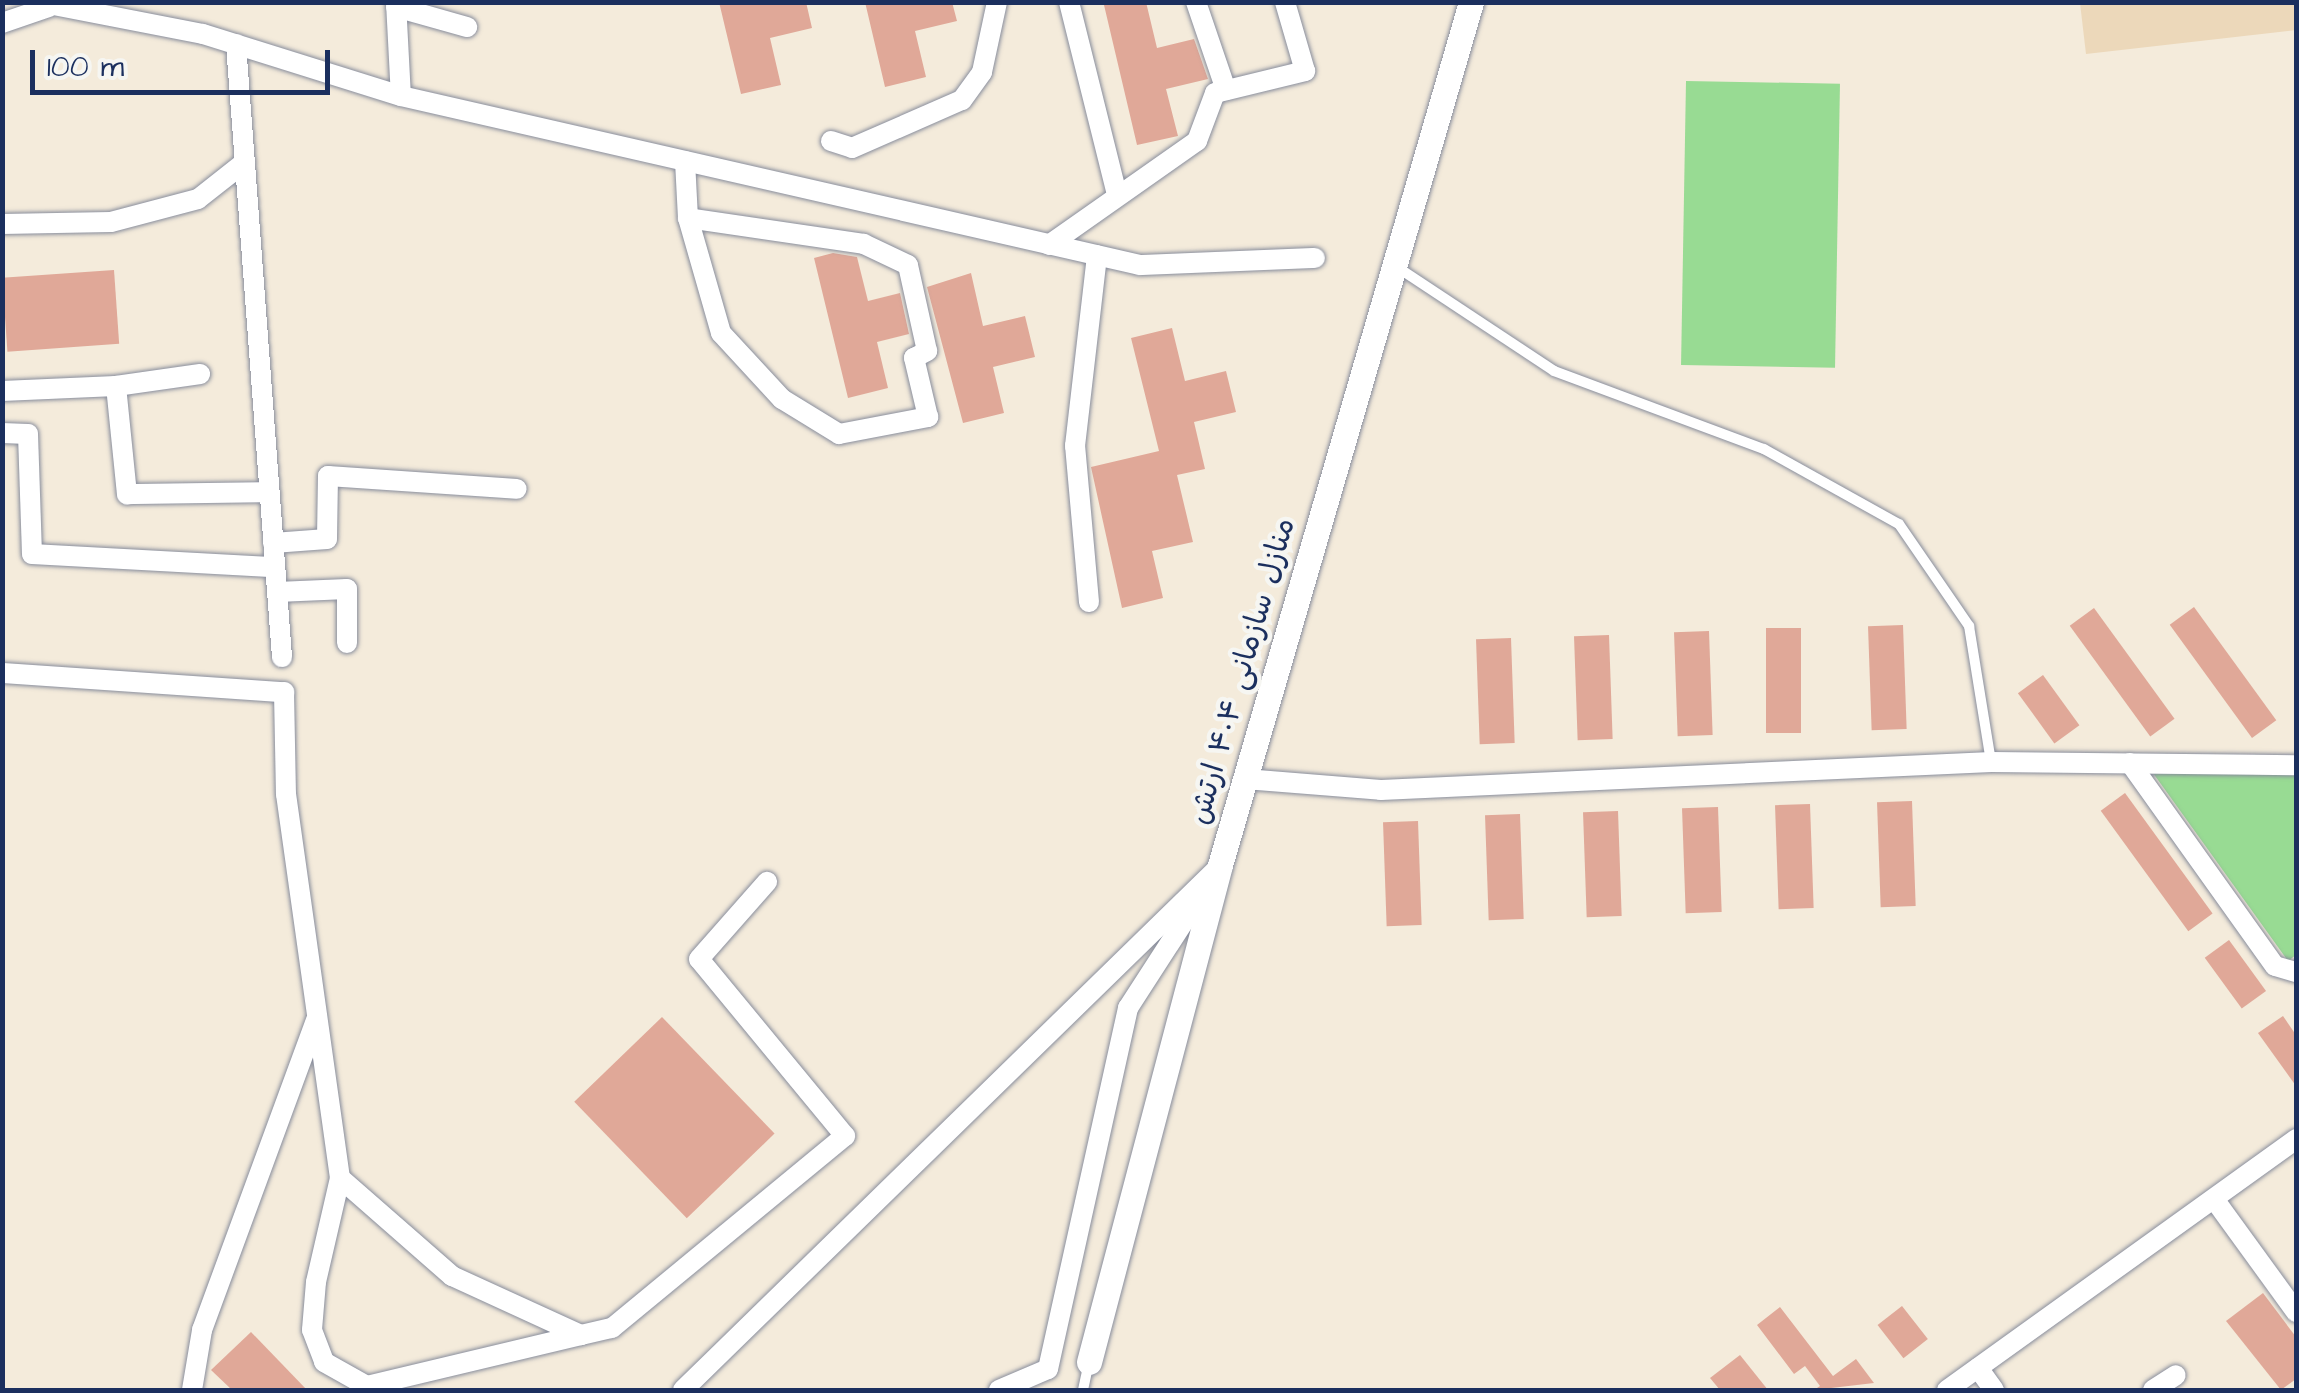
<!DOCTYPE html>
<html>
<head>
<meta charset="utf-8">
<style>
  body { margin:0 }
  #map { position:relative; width:2299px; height:1393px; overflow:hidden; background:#f4ebdb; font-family:"Architects Daughter","Playpen Sans Arabic",sans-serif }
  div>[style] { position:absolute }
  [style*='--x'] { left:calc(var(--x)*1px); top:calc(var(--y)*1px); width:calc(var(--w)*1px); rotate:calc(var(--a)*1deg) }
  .built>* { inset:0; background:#ecd8ba }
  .green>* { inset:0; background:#98db93; transform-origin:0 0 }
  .building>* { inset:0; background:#e0a898; transform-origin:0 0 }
  .roads { filter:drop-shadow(0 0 2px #888d9c) drop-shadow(0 0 2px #888d9c) }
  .service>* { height:10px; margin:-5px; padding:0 5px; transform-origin:5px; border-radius:5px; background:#fff }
  .minor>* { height:20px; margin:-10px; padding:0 10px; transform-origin:10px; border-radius:10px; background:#fff }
  .tertiary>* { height:25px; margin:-12.5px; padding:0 12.5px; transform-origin:12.5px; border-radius:12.5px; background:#fff }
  span { translate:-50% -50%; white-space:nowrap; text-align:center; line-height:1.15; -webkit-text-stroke:9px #f6f6f2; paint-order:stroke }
  .street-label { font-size:30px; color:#1b2f5e }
  .frame { position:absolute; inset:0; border:5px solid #1b2f5e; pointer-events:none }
  .scale { position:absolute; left:30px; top:50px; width:300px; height:45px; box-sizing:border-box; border:5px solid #1b2f5e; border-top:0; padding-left:12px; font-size:30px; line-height:35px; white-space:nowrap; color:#1b2f5e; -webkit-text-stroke:8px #f6f6f2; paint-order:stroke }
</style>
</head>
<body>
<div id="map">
  <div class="built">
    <i style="clip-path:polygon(2080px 3px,2296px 3px,2296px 30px,2086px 54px)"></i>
  </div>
  <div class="green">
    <i style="left:1686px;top:81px;width:154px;height:284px;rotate:1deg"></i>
    <i style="clip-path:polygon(2296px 772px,2296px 955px,2288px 961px,2153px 773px)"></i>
  </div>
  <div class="building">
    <i style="clip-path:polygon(719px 2px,806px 2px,812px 28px,770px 38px,781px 85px,741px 94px)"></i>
    <i style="clip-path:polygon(865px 2px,952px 2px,957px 21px,915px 31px,926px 77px,885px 87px)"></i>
    <i style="clip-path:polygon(1146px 2px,1157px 48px,1194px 39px,1208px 79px,1166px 89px,1178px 136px,1137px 145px,1104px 5px)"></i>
    <i style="clip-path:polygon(833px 253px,857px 257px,868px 301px,900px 293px,909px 334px,877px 342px,888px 388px,848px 398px,814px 258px)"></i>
    <i style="left:114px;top:270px;width:74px;height:112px;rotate:86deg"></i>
    <i style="clip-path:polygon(971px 273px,983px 326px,1025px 316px,1035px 357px,993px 367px,1004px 413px,963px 423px,927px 287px)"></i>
    <i style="clip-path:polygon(1172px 328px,1185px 381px,1226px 371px,1236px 412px,1194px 422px,1205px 469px,1177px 475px,1193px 542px,1152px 551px,1163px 598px,1122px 608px,1091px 467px,1159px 451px,1131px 338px)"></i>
    <i style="left:2194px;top:607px;width:140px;height:30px;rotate:54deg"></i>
    <i style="left:2094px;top:608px;width:137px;height:30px;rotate:54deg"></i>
    <i style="left:1903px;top:625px;width:104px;height:35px;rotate:88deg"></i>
    <i style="left:1766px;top:628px;width:35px;height:105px"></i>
    <i style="left:1709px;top:631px;width:104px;height:35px;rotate:88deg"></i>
    <i style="left:1609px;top:635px;width:104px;height:35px;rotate:88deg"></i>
    <i style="left:1511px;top:638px;width:105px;height:35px;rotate:88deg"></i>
    <i style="left:2043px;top:675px;width:62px;height:31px;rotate:54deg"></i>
    <i style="left:2125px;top:793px;width:149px;height:30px;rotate:54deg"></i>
    <i style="left:1912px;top:801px;width:105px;height:35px;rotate:88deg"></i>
    <i style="left:1810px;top:804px;width:104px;height:35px;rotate:88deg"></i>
    <i style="left:1718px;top:807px;width:105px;height:36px;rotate:88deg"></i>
    <i style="left:1618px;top:811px;width:105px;height:35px;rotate:88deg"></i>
    <i style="left:1520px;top:814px;width:105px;height:35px;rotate:88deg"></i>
    <i style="left:1418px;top:821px;width:104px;height:35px;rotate:88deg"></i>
    <i style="left:2229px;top:940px;width:63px;height:30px;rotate:54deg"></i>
    <i style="clip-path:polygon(2283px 1016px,2296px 1035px,2296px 1086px,2258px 1033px)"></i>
    <i style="left:662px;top:1017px;width:162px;height:122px;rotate:46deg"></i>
    <i style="clip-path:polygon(2263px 1293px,2296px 1337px,2296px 1379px,2281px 1390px,2226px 1321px)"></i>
    <i style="left:1902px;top:1306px;width:42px;height:31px;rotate:52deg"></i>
    <i style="clip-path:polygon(1780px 1307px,1833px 1376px,1856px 1359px,1874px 1383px,1814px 1390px,1820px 1386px,1805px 1366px,1794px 1374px,1757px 1325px)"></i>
    <i style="clip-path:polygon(251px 1332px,307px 1390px,232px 1390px,211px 1370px)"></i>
    <i style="clip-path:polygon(1740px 1355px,1768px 1390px,1720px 1390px,1710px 1378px)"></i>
  </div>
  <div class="roads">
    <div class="service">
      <i style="--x:1397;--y:267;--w:188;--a:33.5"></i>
      <i style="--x:1554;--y:371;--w:224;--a:20.4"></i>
      <i style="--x:1764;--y:449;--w:154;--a:29.1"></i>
      <i style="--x:1899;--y:524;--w:124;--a:55.5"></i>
      <i style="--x:1969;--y:626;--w:138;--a:80.8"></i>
      <i style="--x:1083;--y:1390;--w:29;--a:-78"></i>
    </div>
    <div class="minor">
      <i style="--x:38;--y:2;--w:168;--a:11"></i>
      <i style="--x:203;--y:34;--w:207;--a:17.4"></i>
      <i style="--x:401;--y:96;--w:758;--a:12.88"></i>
      <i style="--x:1140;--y:265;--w:175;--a:-2.3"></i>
      <i style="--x:396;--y:2;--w:94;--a:87"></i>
      <i style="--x:1069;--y:2;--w:194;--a:76"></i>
      <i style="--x:1196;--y:2;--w:93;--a:71.2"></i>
      <i style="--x:396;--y:7;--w:74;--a:15.7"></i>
      <i style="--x:2;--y:23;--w:50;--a:-18.8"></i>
      <i style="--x:236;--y:44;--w:615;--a:85.71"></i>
      <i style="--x:831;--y:141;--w:22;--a:18"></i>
      <i style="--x:852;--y:148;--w:120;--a:-23.6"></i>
      <i style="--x:962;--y:100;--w:34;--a:-54"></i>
      <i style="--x:982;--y:72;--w:72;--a:-77.9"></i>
      <i style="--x:685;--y:161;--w:57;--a:87"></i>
      <i style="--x:688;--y:218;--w:120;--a:74"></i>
      <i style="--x:721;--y:333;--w:90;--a:47.3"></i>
      <i style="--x:782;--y:399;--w:67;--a:31.6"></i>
      <i style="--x:839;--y:434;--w:91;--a:-10.8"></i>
      <i style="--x:928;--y:417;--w:61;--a:-103.3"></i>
      <i style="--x:914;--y:358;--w:15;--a:-28"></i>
      <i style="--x:927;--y:351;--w:88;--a:-102.5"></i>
      <i style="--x:908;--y:265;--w:49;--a:-154.5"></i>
      <i style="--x:864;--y:244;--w:178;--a:-171.6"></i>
      <i style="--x:2;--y:224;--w:109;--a:-1.1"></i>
      <i style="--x:111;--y:222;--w:90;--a:-14.8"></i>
      <i style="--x:198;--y:199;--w:60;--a:-38.2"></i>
      <i style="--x:1049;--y:245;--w:181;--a:-35.1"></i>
      <i style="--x:1197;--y:141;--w:51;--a:-69.4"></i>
      <i style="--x:1215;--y:93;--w:93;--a:-13.7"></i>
      <i style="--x:1305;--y:71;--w:72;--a:-106.2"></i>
      <i style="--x:116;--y:386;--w:85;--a:-8.1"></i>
      <i style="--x:2;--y:391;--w:114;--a:-2.5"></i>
      <i style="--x:116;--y:386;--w:109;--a:84.2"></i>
      <i style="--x:127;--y:494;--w:142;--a:-0.8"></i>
      <i style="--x:2;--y:433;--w:26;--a:2"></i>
      <i style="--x:28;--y:434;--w:120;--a:88.1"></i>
      <i style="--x:32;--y:554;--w:243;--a:3.1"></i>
      <i style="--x:273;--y:543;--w:54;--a:-4.2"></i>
      <i style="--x:327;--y:539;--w:63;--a:-89.1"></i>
      <i style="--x:328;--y:476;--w:189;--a:3.9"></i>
      <i style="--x:277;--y:592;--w:70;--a:-2.5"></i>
      <i style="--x:347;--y:589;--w:54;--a:90"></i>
      <i style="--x:1089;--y:602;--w:157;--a:-95.1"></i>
      <i style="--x:1075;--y:446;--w:192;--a:-83.4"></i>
      <i style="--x:2;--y:673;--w:283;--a:3.9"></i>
      <i style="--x:284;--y:692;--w:102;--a:88.9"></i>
      <i style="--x:286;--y:794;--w:388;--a:82"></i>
      <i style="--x:340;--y:1178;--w:149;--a:41.2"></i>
      <i style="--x:452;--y:1276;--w:142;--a:24.6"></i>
      <i style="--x:581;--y:1335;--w:32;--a:-13"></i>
      <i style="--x:612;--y:1328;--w:302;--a:-39.5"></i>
      <i style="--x:845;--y:1136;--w:229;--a:-129.5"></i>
      <i style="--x:699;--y:959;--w:103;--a:-48.6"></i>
      <i style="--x:2130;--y:763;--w:249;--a:54.5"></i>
      <i style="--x:2275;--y:966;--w:22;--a:16"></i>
      <i style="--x:1245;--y:779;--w:136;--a:4.6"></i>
      <i style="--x:1381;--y:790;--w:611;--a:-2.63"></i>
      <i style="--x:1991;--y:762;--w:305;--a:0.6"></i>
      <i style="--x:340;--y:1178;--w:107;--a:103"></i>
      <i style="--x:316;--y:1282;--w:48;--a:94.8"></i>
      <i style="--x:312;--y:1330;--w:34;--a:69"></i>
      <i style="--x:324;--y:1362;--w:49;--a:29.2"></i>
      <i style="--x:367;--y:1386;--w:220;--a:-13.4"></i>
      <i style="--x:2214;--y:1199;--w:140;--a:54"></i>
      <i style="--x:1978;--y:1368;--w:27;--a:54"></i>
      <i style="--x:192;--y:1390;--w:61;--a:-80.5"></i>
      <i style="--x:202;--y:1330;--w:330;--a:-69.8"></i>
      <i style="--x:683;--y:1390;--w:749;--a:-44.3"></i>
      <i style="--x:999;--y:1390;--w:53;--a:-23.2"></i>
      <i style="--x:1048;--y:1369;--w:370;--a:-77.5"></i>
      <i style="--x:1128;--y:1008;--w:129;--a:-57.1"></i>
      <i style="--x:1947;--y:1390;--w:430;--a:-35.7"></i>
      <i style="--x:2153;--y:1390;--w:27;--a:-33"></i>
    </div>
    <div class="tertiary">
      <i style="--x:1089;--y:1362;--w:514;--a:-75.23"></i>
      <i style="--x:1220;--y:865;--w:899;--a:-73.78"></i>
    </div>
  </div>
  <div class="street-label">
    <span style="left:1242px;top:671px;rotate:-74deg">منازل سازمانی ۴۰۴ ارتش</span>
  </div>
  <div class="frame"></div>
  <div class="scale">100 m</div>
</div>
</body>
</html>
